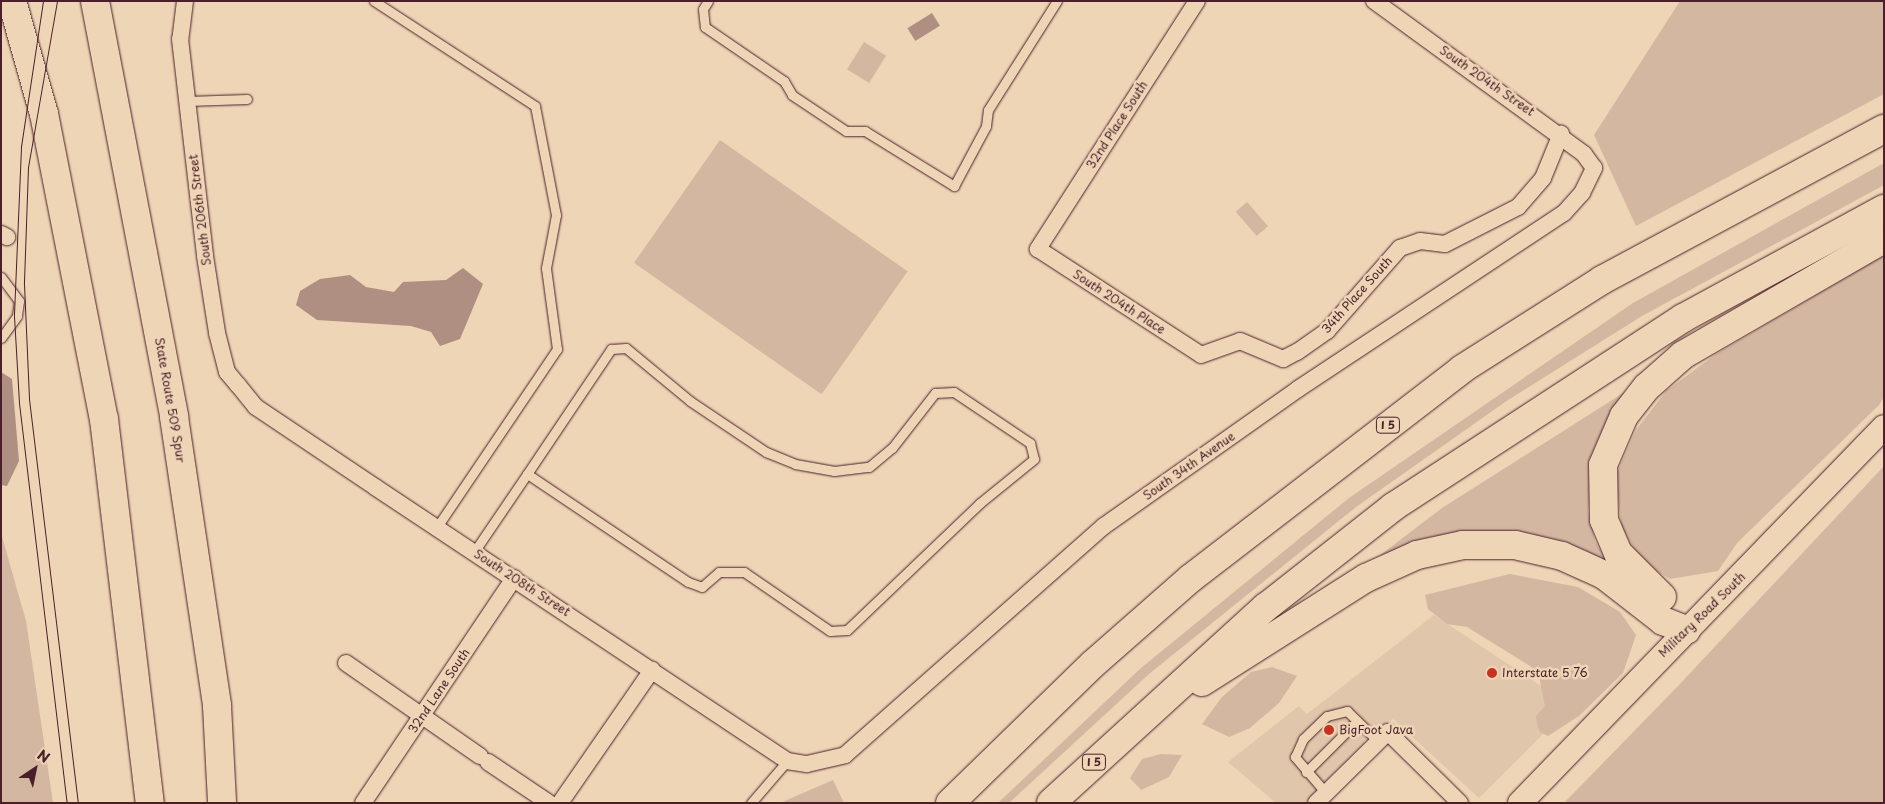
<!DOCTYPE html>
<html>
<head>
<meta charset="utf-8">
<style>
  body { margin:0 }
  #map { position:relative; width:1885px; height:804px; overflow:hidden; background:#eed5b6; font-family:"Playpen Sans",sans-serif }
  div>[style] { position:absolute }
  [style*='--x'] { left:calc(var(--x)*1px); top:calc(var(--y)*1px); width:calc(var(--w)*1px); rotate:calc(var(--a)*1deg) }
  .built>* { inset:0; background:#e0c6aa }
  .green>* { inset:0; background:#d3b7a0; transform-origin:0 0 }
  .water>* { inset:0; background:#af8f81; transform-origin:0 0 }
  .roads { filter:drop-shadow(0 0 1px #4a1f2b) drop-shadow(0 0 1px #4a1f2b) }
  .service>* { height:9px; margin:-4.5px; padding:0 4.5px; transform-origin:4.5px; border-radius:4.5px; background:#eed5b6 }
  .minor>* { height:16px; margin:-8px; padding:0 8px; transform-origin:8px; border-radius:8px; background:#eed5b6 }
  .secondary>* { height:24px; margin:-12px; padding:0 12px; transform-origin:12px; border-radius:12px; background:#eed5b6 }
  .motorway>* { height:28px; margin:-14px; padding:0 14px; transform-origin:14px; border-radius:14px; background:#eed5b6 }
  .tram>* { height:1px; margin:-0.5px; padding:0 0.5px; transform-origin:0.5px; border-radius:0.5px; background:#4a1f2b }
  .dots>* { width:14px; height:14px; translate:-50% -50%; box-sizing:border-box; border:2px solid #eed5b6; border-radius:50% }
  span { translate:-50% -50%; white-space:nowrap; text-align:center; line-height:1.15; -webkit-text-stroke:5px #eed5b6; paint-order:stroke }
  .shield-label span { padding:1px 4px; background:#eed5b6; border:1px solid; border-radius:4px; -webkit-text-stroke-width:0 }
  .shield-label { font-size:11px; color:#4a1f2b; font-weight:700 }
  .street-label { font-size:12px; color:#4a1f2b }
  .poi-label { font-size:12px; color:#4a1f2b }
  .left { translate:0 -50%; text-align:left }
  .frame { position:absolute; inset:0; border:2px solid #4a1f2b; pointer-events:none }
  .north { position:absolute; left:10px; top:744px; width:50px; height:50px; -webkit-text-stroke:4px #eed5b6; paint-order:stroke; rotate:34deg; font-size:14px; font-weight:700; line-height:20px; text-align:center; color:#4a1f2b }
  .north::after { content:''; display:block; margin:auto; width:18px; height:22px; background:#4a1f2b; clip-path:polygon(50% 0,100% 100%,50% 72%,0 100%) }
</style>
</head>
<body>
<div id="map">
  <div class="built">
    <i style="clip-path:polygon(1434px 615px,1571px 706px,1479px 798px,1393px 719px,1368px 734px,1363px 744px,1305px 803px,1276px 803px,1228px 762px,1299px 706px,1307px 714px)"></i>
  </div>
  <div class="green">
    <i style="clip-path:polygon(1680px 1px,1884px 1px,1884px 94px,1636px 226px,1594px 135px)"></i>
    <i style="left:864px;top:42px;width:26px;height:32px;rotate:32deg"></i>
    <i style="left:720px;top:140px;width:229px;height:150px;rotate:35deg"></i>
    <i style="clip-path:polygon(1884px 163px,1884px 185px,1642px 316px,1508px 400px,1356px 507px,1149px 674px,1009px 803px,998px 803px,1141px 668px,1349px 498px,1633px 303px)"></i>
    <i style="left:1247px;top:202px;width:32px;height:15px;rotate:49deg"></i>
    <i style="clip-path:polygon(1884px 255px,1884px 397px,1879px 405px,1737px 543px,1718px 571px,1670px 579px,1640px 561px,1621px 525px,1616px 475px,1636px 430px,1666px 391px,1716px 354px)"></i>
    <i style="clip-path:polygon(1639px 383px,1593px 459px,1588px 511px,1595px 541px,1614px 574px,1431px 541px,1379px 556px,1442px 508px)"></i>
    <i style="clip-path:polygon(1884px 466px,1884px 803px,1564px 803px,1679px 685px)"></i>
    <i style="clip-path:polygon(1px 533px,26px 621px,53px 803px,1px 803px)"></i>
    <i style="clip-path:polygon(1510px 574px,1578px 587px,1620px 612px,1636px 635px,1623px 673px,1579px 716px,1548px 736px,1540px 732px,1537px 724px,1536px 716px,1545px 706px,1538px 671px,1467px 627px,1447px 624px,1428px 609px,1425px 595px)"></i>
    <i style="clip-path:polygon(1272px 667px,1297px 676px,1279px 703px,1250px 728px,1229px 737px,1202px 724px,1222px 697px,1251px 672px)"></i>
    <i style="clip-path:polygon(1161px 754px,1182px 755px,1169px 777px,1141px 790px,1130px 778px,1142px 759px)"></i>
    <i style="clip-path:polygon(833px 780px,844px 803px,780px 803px)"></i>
  </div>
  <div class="water">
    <i style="left:932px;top:13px;width:15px;height:29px;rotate:58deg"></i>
    <i style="clip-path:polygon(463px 268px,483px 284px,460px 339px,440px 346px,431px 332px,411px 326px,317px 320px,296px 305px,300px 291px,320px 279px,350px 275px,366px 287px,394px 292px,403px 282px,446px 280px)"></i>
    <i style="clip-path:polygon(1px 372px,12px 379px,19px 461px,7px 486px,1px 485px)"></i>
  </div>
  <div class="roads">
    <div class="service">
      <i style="--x:374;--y:1;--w:192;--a:33.1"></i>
      <i style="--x:535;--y:106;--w:111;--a:79.1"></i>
      <i style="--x:556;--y:215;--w:54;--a:100.7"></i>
      <i style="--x:546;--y:268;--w:82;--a:82.3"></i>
      <i style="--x:557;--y:349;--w:215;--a:124"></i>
      <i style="--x:708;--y:1;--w:9;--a:122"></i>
      <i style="--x:703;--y:9;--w:18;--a:84"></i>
      <i style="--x:705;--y:27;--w:96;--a:34.4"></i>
      <i style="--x:784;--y:81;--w:16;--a:60"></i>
      <i style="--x:792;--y:95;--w:65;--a:33.7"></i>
      <i style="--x:846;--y:131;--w:19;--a:0"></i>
      <i style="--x:865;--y:131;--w:105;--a:31.7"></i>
      <i style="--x:954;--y:186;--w:68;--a:-61.9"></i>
      <i style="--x:986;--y:126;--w:16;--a:-83"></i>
      <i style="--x:988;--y:110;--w:129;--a:-57.7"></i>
      <i style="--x:187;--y:101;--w:60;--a:-1.9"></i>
      <i style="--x:1;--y:277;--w:30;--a:53"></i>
      <i style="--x:19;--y:301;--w:15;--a:98"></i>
      <i style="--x:17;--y:316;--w:27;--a:126"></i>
      <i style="--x:626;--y:348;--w:83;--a:39.6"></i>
      <i style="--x:690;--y:401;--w:92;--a:33.9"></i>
      <i style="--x:766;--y:452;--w:31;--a:22"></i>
      <i style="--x:795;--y:464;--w:40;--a:10"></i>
      <i style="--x:834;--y:471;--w:35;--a:-7"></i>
      <i style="--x:869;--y:467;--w:30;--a:-40"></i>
      <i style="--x:892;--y:448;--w:70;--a:-52"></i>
      <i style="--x:935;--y:393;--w:19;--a:-3"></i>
      <i style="--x:954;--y:392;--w:92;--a:33.9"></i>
      <i style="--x:1030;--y:443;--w:16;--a:76"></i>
      <i style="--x:1034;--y:459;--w:70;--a:140.8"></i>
      <i style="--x:980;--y:503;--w:184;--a:136.3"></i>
      <i style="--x:847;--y:630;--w:17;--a:177"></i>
      <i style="--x:830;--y:631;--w:104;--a:-145.5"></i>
      <i style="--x:744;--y:572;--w:25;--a:180"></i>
      <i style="--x:719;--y:572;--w:23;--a:139"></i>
      <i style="--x:702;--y:587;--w:15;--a:-160"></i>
      <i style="--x:688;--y:582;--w:194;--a:-146.1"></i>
      <i style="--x:527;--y:474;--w:151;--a:-56.1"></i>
      <i style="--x:611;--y:349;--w:15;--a:-4"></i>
      <i style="--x:474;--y:552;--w:94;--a:-55.8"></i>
      <i style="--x:1306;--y:772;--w:72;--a:-45"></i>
      <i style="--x:1326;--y:793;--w:48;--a:-130.7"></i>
      <i style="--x:1295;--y:757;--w:20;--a:-66"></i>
      <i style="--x:1303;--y:739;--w:33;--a:-44"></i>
      <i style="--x:1327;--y:716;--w:21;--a:-14"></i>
      <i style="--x:1347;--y:711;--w:43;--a:44.1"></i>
      <i style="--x:751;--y:803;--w:55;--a:-49.4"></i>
    </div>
    <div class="minor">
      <i style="--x:185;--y:1;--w:38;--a:97"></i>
      <i style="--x:180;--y:39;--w:218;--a:83.4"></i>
      <i style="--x:205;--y:256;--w:78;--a:81.1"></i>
      <i style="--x:217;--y:333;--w:40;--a:75.6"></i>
      <i style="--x:227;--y:372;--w:17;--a:50"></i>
      <i style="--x:238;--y:385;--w:28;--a:51"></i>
      <i style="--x:256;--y:407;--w:143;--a:33.9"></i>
      <i style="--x:375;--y:487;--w:495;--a:33.6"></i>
      <i style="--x:787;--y:761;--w:20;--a:9"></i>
      <i style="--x:807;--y:764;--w:39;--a:-13"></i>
      <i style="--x:845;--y:755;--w:346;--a:-41.5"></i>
      <i style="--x:1104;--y:526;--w:237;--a:-35.2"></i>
      <i style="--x:1298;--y:389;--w:319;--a:-33.5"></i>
      <i style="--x:1564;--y:213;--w:27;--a:-48"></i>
      <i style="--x:1582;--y:193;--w:28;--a:-64"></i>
      <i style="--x:1594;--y:168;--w:17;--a:-126"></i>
      <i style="--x:1584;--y:154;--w:260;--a:-143.9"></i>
      <i style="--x:1197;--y:1;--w:295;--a:122.7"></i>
      <i style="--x:1038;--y:249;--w:194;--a:33"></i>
      <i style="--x:1201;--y:355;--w:41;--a:-19.7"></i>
      <i style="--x:1240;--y:341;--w:47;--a:22.7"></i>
      <i style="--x:1283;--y:359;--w:16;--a:-27"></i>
      <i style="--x:1297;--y:352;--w:37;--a:-35"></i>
      <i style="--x:1327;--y:331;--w:111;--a:-48.7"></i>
      <i style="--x:1400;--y:248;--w:21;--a:-19"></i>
      <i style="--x:1420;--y:241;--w:25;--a:7"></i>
      <i style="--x:1445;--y:244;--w:82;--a:-26.9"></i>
      <i style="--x:1518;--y:207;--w:38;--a:-49"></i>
      <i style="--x:1543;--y:178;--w:48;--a:-67.8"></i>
      <i style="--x:1;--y:234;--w:7;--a:27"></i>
      <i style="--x:346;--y:663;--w:163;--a:34.8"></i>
      <i style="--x:488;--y:762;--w:73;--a:33.9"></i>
      <i style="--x:363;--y:803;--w:271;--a:-56.1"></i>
      <i style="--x:560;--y:803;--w:162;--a:-55.3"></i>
      <i style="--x:1316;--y:803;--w:101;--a:-44.6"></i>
      <i style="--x:1388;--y:732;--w:101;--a:44.6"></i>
    </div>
    <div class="secondary">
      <i style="--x:1520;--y:803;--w:523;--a:-45.93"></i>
    </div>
    <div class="motorway">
      <i style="--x:12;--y:1;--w:117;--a:74.2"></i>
      <i style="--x:44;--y:114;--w:311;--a:78.9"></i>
      <i style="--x:104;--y:419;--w:387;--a:83.2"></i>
      <i style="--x:95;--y:1;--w:423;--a:79.2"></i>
      <i style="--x:174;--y:417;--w:292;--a:81.5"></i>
      <i style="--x:217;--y:706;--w:97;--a:87"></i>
      <i style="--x:1662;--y:597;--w:62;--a:-135"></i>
      <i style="--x:1618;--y:553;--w:36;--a:-113"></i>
      <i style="--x:1604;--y:520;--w:55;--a:-91"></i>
      <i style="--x:1603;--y:465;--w:53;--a:-66.8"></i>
      <i style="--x:1624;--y:416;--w:37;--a:-52"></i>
      <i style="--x:1647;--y:387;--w:48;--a:-41.6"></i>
      <i style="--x:1683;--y:355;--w:232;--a:-30"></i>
      <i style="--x:1202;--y:682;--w:194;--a:-32.4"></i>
      <i style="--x:1366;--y:578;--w:56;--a:-24.3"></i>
      <i style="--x:1417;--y:555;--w:47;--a:-12.3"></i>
      <i style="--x:1463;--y:545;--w:52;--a:0"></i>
      <i style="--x:1515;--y:545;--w:48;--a:13.2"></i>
      <i style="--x:1562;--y:556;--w:46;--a:24.3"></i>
      <i style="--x:1604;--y:575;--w:75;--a:37.9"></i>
      <i style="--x:1663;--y:621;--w:25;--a:21"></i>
      <i style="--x:950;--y:803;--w:199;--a:-44.2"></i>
      <i style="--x:1093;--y:664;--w:130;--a:-41.3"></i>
      <i style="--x:1191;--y:578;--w:342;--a:-37.6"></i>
      <i style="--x:1462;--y:369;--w:166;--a:-32.4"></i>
      <i style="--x:1602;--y:280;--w:320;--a:-28.2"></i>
      <i style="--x:1051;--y:803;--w:291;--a:-42.4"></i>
      <i style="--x:1266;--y:607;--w:162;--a:-38.2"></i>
      <i style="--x:1393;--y:507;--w:346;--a:-33.1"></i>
      <i style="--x:1683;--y:318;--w:229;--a:-28.5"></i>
    </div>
  </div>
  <div class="tram">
    <i style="--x:43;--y:1;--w:148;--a:98.6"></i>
    <i style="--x:21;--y:147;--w:169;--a:92.4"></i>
    <i style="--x:14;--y:316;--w:87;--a:86.7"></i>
    <i style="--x:19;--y:403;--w:403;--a:83.2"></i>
    <i style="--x:57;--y:1;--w:169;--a:99.9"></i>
    <i style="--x:28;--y:167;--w:117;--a:92"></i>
    <i style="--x:24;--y:284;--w:115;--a:87.5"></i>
    <i style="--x:29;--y:399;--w:407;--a:83.1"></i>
  </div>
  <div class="dots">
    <i style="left:1492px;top:673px;background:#c8321e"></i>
    <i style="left:1329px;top:730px;background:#c8321e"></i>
  </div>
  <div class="shield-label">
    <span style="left:1388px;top:425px">I 5</span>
    <span style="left:1094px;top:762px">I 5</span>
  </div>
  <div class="street-label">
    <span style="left:1487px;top:81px;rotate:35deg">South 204th Street</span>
    <span style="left:1117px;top:125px;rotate:-57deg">32nd Place South</span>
    <span style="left:200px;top:210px;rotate:-97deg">South 206th Street</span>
    <span style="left:1357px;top:295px;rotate:-48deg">34th Place South</span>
    <span style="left:1119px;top:302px;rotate:33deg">South 204th Place</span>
    <span style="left:170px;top:400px;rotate:80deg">State Route 509 Spur</span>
    <span style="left:1189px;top:466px;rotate:-35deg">South 34th Avenue</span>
    <span style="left:522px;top:583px;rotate:33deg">South 208th Street</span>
    <span style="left:1702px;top:615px;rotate:-44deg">Military Road South</span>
    <span style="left:439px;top:691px;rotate:-56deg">32nd Lane South</span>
  </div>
  <div class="poi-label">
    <span class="left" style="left:1502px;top:673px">Interstate 5 76</span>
    <span class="left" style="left:1339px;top:730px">BigFoot Java</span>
  </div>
  <div class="frame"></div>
  <div class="north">N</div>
</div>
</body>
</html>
